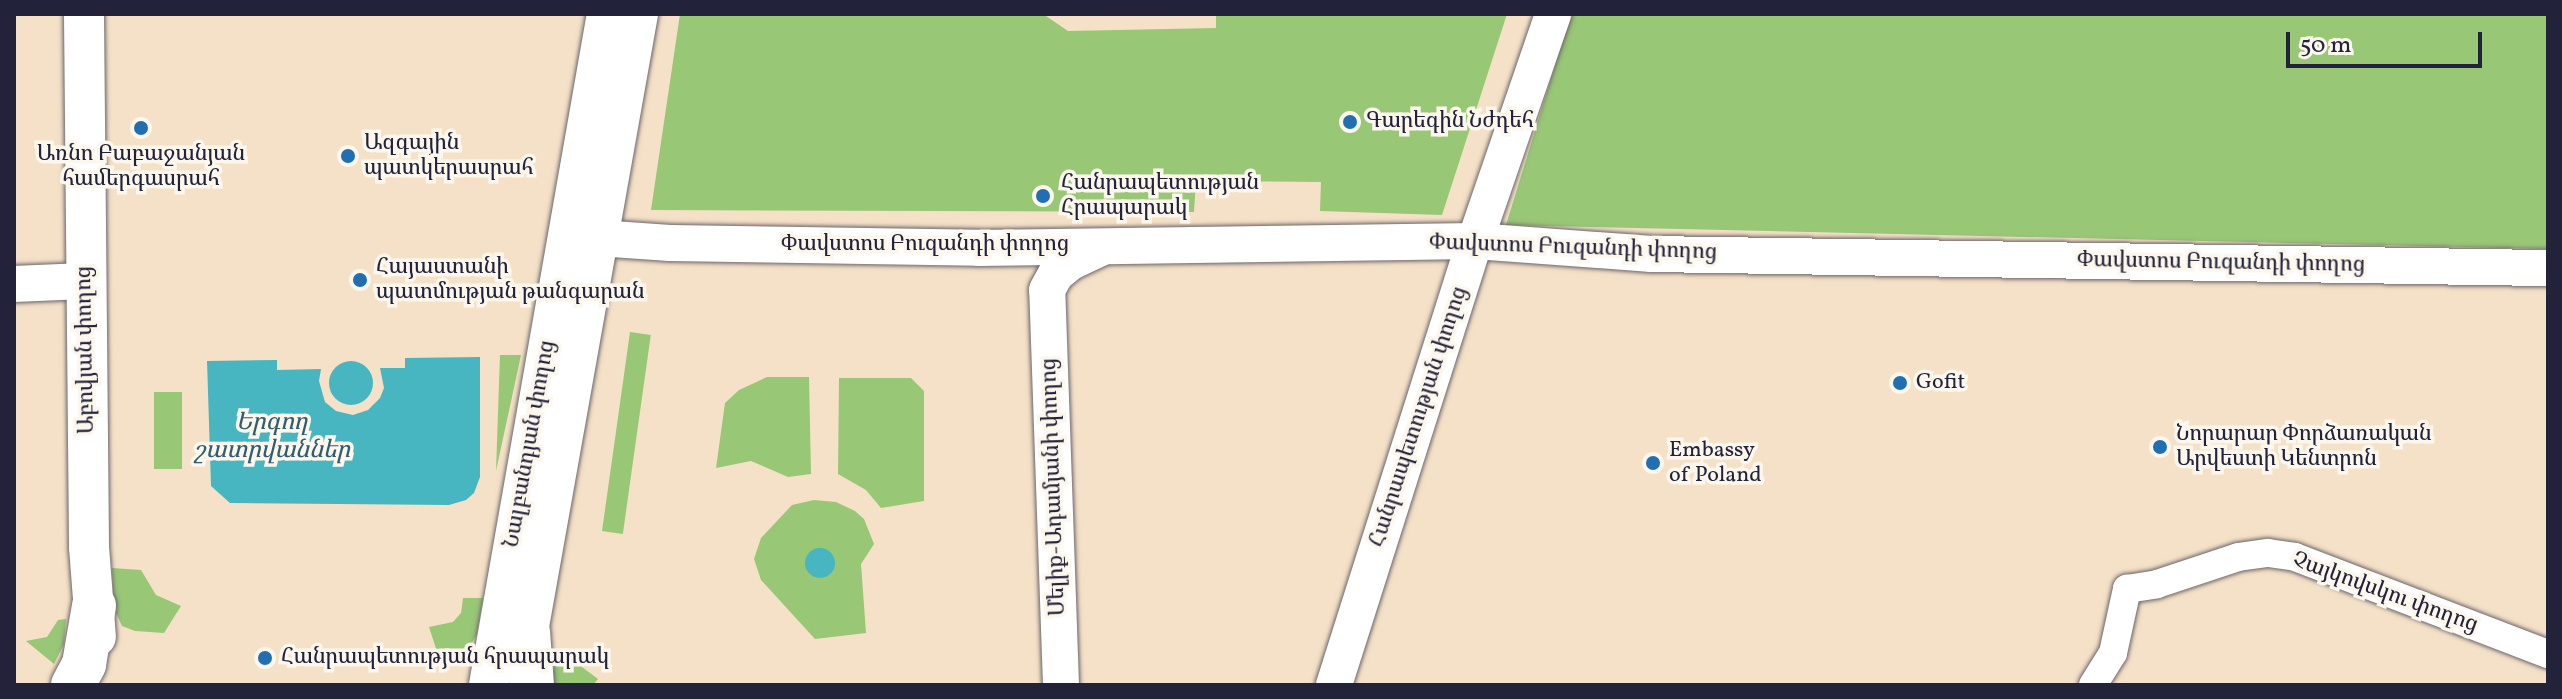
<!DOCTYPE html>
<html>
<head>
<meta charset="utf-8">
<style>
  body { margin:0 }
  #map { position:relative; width:2562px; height:699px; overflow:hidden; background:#f5e1c7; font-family:Vollkorn,"Noto Serif Armenian",serif }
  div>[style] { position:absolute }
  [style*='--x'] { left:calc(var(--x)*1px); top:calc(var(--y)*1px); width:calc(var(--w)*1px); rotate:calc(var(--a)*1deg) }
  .green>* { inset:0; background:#98c776; transform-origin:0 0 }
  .water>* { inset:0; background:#47b6c0 }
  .round { border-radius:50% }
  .roads { filter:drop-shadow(0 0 2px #6c656c) drop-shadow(0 0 2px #6c656c) }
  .minor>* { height:28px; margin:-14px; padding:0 14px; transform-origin:14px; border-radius:14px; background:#fff }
  .tertiary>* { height:36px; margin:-18px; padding:0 18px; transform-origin:18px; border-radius:18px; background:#fff }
  .secondary>* { height:40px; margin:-20px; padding:0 20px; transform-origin:20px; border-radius:20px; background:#fff }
  .primary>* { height:44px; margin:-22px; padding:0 22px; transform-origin:22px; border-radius:22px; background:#fff }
  .dots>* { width:22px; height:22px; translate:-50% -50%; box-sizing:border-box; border:4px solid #fbf7ec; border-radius:50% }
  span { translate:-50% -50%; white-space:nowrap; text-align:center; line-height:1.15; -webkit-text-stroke:7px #fbf7ec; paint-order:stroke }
  .poi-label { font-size:22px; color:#22223b }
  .left { translate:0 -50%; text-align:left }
  .street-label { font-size:22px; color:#22223b }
  .water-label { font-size:24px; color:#315d70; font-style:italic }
  .frame { position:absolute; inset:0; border:16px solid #22223b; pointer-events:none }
  .scale { position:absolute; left:2286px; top:32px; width:196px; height:36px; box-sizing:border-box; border:4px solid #22223b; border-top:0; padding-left:10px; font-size:24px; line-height:28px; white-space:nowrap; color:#22223b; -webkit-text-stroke:6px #fbf7ec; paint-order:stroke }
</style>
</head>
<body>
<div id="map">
  <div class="green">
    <i style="clip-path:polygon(680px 14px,1043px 14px,1068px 31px,1216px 28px,1216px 14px,1507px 14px,1442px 215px,1320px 211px,1321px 182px,1196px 181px,1194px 212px,651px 210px)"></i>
    <i style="clip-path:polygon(1571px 14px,2548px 14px,2548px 249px,1506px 225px)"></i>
    <i style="left:630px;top:332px;width:21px;height:201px;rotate:8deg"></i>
    <i style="clip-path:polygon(500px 355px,521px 355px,496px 471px)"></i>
    <i style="clip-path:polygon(767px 377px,809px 377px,811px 474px,788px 477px,751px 461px,716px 468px,725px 403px,739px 390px)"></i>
    <i style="clip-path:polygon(839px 378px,911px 378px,924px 391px,924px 501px,881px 508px,866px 490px,838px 474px)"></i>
    <i style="left:154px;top:392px;width:28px;height:77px"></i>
    <i style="clip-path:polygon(814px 500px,836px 502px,855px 511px,864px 519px,874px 544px,861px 564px,866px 633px,815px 639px,761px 580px,754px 559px,761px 538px,792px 505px)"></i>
    <i style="clip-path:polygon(112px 568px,141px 570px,156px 595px,181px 606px,164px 633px,135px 631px,122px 626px,114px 609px)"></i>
    <i style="clip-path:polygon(463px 598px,483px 598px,477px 634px,464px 656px,440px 661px,429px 627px,453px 622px,461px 613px)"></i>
    <i style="clip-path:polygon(66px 619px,64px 644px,54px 664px,26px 641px,47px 637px,58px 620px)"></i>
    <i style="clip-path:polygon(557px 654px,566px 655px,598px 679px,593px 685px,550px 685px)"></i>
  </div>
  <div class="water">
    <i style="clip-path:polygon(480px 357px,480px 477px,474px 493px,466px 500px,449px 505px,230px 503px,211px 486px,207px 361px,277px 360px,277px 370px,321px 369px,319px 381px,325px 402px,336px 411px,353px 415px,368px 410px,380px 398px,384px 388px,380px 368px,405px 368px,405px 358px)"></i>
    <i class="round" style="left:329px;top:361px;width:44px;height:44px"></i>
    <i class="round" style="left:805px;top:548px;width:30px;height:30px"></i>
  </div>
  <div class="roads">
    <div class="minor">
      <i style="--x:2093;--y:685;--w:38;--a:-58"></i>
      <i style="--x:2113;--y:653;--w:66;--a:-77.7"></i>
      <i style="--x:2127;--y:589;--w:30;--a:-9"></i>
      <i style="--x:2157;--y:584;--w:85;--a:-18.4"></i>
      <i style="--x:2238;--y:557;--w:30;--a:-8"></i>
      <i style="--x:2268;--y:553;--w:27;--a:8"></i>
      <i style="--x:2295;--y:557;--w:271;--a:21"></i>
    </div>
    <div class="tertiary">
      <i style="--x:598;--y:238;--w:72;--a:4"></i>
      <i style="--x:670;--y:243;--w:309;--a:0.9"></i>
      <i style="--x:979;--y:248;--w:496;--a:-0.8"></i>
      <i style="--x:1475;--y:241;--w:177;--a:4.2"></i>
      <i style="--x:1652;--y:254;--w:896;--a:0.9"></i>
      <i style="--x:14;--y:284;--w:70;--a:-2.5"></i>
      <i style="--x:1061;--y:685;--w:395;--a:-92"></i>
      <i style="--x:1047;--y:290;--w:18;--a:-61"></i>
      <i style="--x:1056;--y:274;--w:19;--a:-39"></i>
      <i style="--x:1071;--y:262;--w:33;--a:-25"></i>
      <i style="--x:1334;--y:685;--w:466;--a:-72.4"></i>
      <i style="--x:1475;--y:241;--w:240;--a:-71"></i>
    </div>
    <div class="secondary">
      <i style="--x:84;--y:14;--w:533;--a:89.46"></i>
      <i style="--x:89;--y:547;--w:90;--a:85.6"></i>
      <i style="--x:526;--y:664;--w:32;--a:-86"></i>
      <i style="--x:528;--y:632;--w:628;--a:-79.91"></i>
      <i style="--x:489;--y:685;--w:681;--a:-80.03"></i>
    </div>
    <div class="primary">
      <i style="--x:528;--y:632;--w:53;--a:85.7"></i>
      <i style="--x:73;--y:685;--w:24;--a:-62"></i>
      <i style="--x:84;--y:664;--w:59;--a:-80.2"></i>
    </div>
  </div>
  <div class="dots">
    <i style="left:1350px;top:122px;background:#1f6fb2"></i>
    <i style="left:141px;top:128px;background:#1f6fb2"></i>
    <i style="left:348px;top:156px;background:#1f6fb2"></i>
    <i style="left:1043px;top:196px;background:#1f6fb2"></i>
    <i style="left:360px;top:280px;background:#1f6fb2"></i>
    <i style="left:1900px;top:383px;background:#1f6fb2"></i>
    <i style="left:2160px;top:447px;background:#1f6fb2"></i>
    <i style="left:1653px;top:463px;background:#1f6fb2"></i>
    <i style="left:265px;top:658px;background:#1f6fb2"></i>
  </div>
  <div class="poi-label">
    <span class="left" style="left:1366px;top:122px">Գարեգին Նժդեհ</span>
    <span class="left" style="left:364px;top:156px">Ազգային<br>պատկերասրահ</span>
    <span style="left:141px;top:167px">Առնո Բաբաջանյան<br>համերգասրահ</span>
    <span class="left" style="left:1061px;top:196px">Հանրապետության<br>Հրապարակ</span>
    <span class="left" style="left:376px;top:280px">Հայաստանի<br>պատմության թանգարան</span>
    <span class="left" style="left:1916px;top:383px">Gofit</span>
    <span class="left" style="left:2176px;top:447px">Նորարար Փորձառական<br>Արվեստի Կենտրոն</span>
    <span class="left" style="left:1669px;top:463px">Embassy<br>of Poland</span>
    <span class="left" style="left:281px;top:658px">Հանրապետության հրապարակ</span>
  </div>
  <div class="street-label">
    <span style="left:925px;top:245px">Փավստոս Բուզանդի փողոց</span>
    <span style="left:1573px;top:248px;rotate:2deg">Փավստոս Բուզանդի փողոց</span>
    <span style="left:2221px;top:263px;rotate:1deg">Փավստոս Բուզանդի փողոց</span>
    <span style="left:86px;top:350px;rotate:-91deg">Աբովյան փողոց</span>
    <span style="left:1419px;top:417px;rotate:-72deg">Հանրապետության փողոց</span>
    <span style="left:530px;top:444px;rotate:-80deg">Նալբանդյան փողոց</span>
    <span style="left:1054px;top:487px;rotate:-92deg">Մելիք-Ադամյանի փողոց</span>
    <span style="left:2385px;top:593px;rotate:20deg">Չայկովսկու փողոց</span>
  </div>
  <div class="water-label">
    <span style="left:272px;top:438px">Երգող<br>շատրվաններ</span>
  </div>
  <div class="frame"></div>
  <div class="scale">50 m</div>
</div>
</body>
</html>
